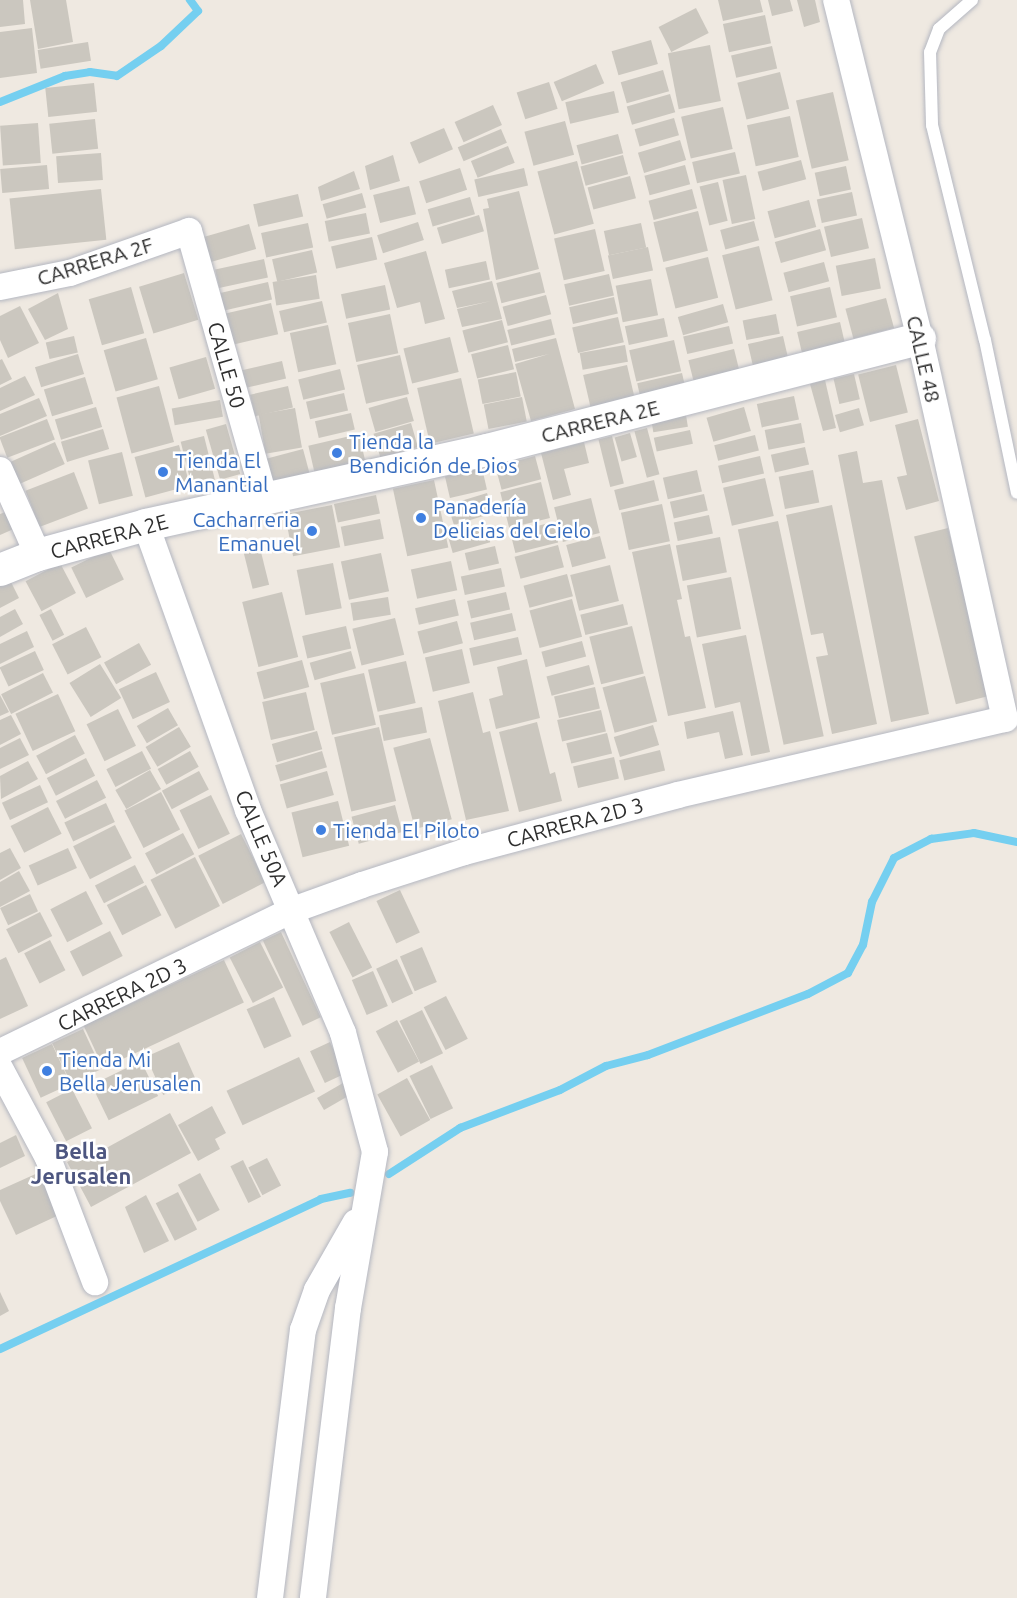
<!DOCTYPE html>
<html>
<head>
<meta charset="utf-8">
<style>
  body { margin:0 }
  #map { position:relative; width:1017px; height:1598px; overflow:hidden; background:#efe9e1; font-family:Ubuntu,sans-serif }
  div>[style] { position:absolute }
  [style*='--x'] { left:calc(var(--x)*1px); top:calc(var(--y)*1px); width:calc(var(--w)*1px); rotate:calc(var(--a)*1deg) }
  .stream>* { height:8px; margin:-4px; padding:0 4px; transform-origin:4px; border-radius:4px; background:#75cff0 }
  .building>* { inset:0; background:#cbc7bf; transform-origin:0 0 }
  .roads { filter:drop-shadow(0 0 2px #b4b7c1) drop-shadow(0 0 2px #b4b7c1) }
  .service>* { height:12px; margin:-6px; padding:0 6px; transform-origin:6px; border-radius:6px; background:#fff }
  .minor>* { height:26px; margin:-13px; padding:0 13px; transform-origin:13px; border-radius:13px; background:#fff }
  .tertiary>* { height:32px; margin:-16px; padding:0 16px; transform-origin:16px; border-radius:16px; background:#fff }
  .dots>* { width:16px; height:16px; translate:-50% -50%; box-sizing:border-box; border:3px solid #fff; border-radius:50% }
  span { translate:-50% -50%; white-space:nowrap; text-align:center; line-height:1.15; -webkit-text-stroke:5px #fff; paint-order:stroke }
  .street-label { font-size:21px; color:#2e2e2e }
  .shop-label { font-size:21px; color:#366cbe }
  .left { translate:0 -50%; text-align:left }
  .right { translate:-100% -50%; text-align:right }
  .neighbourhood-label { font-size:22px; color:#4d5680; font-weight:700 }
</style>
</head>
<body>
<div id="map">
  <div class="stream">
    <i style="--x:0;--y:102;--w:70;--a:-21.8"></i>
    <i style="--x:65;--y:76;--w:25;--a:-9"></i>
    <i style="--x:90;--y:72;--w:27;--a:8"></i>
    <i style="--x:117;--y:76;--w:53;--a:-34.3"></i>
    <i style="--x:161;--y:46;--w:51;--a:-43.4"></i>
    <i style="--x:198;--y:11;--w:14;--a:-126"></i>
    <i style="--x:389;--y:1174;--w:85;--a:-32.9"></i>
    <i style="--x:460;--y:1128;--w:107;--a:-20.8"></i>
    <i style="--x:560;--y:1090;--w:52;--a:-27.6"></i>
    <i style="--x:606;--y:1066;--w:43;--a:-14.7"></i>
    <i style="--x:648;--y:1055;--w:171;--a:-20.9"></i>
    <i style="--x:808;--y:994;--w:45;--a:-27.7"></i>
    <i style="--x:848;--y:973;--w:32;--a:-62"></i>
    <i style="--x:863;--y:945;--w:44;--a:-78.2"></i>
    <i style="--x:872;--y:902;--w:49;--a:-63.4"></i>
    <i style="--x:894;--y:858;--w:42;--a:-27.2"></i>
    <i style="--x:931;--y:839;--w:43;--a:-7.9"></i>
    <i style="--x:974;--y:833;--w:44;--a:11.8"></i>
    <i style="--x:0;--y:1349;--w:354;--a:-25"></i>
    <i style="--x:321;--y:1199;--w:30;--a:-12"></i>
  </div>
  <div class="building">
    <i style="clip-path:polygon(0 0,23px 0,25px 24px,0 27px)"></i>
    <i style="clip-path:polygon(30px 0,66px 0,73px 42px,38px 49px)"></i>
    <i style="clip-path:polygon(718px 0,760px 0,763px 12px,723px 21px)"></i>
    <i style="clip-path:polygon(768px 0,790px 0,793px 11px,772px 16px)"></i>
    <i style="clip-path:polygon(797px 0,815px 0,820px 22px,804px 27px)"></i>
    <i style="left:696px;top:8px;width:28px;height:42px;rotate:63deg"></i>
    <i style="left:765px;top:15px;width:29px;height:43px;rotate:78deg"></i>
    <i style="clip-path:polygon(32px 28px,37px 73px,0 78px,0 32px)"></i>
    <i style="left:651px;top:40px;width:25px;height:41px;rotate:74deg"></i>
    <i style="left:88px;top:42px;width:19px;height:51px;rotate:81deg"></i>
    <i style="left:710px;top:45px;width:57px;height:43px;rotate:79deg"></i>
    <i style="left:772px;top:46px;width:23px;height:42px;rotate:77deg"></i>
    <i style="left:596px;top:64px;width:21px;height:46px;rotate:67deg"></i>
    <i style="left:663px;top:70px;width:22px;height:44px;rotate:74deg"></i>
    <i style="left:780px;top:72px;width:38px;height:44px;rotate:76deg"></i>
    <i style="left:549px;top:82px;width:28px;height:34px;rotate:72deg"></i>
    <i style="left:94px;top:83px;width:29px;height:49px;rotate:84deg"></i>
    <i style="left:614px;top:91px;width:22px;height:50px;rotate:77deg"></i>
    <i style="left:833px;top:92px;width:70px;height:38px;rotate:77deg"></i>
    <i style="left:670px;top:94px;width:19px;height:45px;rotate:74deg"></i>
    <i style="left:493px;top:105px;width:22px;height:42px;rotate:66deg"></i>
    <i style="left:723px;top:107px;width:43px;height:43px;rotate:77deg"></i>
    <i style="left:790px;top:116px;width:42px;height:44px;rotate:78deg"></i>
    <i style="left:674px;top:118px;width:18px;height:41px;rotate:74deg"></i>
    <i style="left:95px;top:119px;width:30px;height:46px;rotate:84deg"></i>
    <i style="left:565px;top:121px;width:35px;height:42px;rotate:75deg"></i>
    <i style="left:38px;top:123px;width:40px;height:38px;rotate:86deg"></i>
    <i style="left:444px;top:128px;width:23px;height:37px;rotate:67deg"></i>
    <i style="left:501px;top:129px;width:15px;height:47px;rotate:67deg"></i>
    <i style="left:618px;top:134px;width:20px;height:43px;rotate:75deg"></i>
    <i style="left:680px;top:140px;width:21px;height:44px;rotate:73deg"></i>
    <i style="left:508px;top:146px;width:18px;height:40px;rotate:68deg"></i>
    <i style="left:735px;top:152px;width:22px;height:44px;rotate:77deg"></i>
    <i style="left:101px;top:153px;width:27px;height:45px;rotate:86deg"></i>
    <i style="clip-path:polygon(393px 155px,400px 181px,370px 190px,365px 166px)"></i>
    <i style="left:623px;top:155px;width:20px;height:44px;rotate:75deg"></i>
    <i style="left:801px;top:160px;width:20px;height:45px;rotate:75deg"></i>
    <i style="left:577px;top:161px;width:65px;height:41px;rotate:75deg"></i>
    <i style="left:47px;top:165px;width:24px;height:47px;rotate:85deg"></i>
    <i style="left:685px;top:165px;width:20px;height:42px;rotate:75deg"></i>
    <i style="left:846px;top:166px;width:24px;height:32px;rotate:78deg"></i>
    <i style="left:460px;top:168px;width:23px;height:43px;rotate:72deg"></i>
    <i style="left:524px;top:168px;width:18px;height:51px;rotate:77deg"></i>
    <i style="clip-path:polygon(354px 171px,360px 189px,321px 201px,318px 187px)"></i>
    <i style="left:746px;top:175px;width:45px;height:24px;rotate:78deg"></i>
    <i style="left:630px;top:176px;width:23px;height:44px;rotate:75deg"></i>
    <i style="left:718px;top:182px;width:40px;height:19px;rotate:76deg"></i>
    <i style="left:409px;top:186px;width:29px;height:37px;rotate:76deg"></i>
    <i style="left:101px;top:189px;width:51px;height:92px;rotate:84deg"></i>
    <i style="left:692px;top:189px;width:20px;height:45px;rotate:75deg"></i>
    <i style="clip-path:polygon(519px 191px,539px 269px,496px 280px,483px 209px,489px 208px,487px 199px)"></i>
    <i style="left:852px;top:192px;width:24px;height:36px;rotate:78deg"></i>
    <i style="left:362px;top:193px;width:15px;height:41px;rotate:74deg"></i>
    <i style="left:298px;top:194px;width:23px;height:46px;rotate:77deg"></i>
    <i style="left:470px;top:197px;width:18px;height:44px;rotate:74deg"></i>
    <i style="left:809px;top:200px;width:28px;height:43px;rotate:75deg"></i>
    <i style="left:698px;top:211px;width:41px;height:46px;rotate:76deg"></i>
    <i style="left:366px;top:213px;width:21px;height:42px;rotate:79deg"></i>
    <i style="left:479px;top:215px;width:17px;height:44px;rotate:73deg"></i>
    <i style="left:862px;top:218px;width:31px;height:39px;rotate:77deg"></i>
    <i style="left:754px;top:221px;width:20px;height:35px;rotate:75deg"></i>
    <i style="left:418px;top:222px;width:19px;height:43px;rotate:72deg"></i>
    <i style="left:308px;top:223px;width:25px;height:48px;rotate:78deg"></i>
    <i style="left:641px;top:223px;width:25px;height:38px;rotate:78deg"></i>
    <i style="left:249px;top:224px;width:26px;height:48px;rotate:74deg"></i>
    <i style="left:595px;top:229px;width:43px;height:42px;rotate:77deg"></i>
    <i style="left:820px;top:229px;width:22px;height:47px;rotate:74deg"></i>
    <i style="left:372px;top:237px;width:23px;height:42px;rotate:77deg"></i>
    <i style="left:759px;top:246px;width:56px;height:38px;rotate:76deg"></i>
    <i style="left:648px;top:247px;width:24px;height:41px;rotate:78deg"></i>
    <i style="left:312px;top:250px;width:23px;height:41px;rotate:77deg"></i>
    <i style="clip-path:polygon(426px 251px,445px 319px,425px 324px,420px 302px,397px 308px,384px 263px)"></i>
    <i style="left:708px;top:257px;width:42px;height:44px;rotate:76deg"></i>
    <i style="left:875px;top:258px;width:31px;height:40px;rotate:79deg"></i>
    <i style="left:264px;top:259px;width:19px;height:50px;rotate:78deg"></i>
    <i style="left:486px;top:261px;width:19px;height:42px;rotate:78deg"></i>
    <i style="left:824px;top:262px;width:20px;height:42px;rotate:75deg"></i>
    <i style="left:540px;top:272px;width:21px;height:45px;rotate:76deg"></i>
    <i style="left:184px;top:273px;width:49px;height:47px;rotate:73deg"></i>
    <i style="left:609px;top:274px;width:22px;height:46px;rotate:77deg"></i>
    <i style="left:316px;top:275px;width:24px;height:44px;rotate:81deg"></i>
    <i style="left:651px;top:279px;width:37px;height:36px;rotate:79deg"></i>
    <i style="clip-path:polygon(492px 281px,502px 319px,462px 327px,457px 309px,491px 301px,457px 308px,452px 291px)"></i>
    <i style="left:268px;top:282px;width:18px;height:49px;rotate:77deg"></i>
    <i style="left:385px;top:285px;width:25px;height:45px;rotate:78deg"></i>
    <i style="left:131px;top:287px;width:48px;height:44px;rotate:74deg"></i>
    <i style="left:830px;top:287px;width:31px;height:41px;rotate:77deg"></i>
    <i style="clip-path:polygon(58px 293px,68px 329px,45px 340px,28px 309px)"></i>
    <i style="left:546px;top:295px;width:20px;height:45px;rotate:75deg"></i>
    <i style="left:614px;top:297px;width:17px;height:46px;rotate:77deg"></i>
    <i style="left:886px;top:298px;width:31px;height:42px;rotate:75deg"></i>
    <i style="left:322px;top:301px;width:22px;height:44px;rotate:77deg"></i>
    <i style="left:271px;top:303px;width:32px;height:50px;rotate:77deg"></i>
    <i style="left:723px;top:304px;width:19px;height:47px;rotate:74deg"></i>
    <i style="clip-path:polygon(20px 306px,39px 343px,8px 358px,0 340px,0 316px)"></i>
    <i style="left:390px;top:314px;width:40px;height:43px;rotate:78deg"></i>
    <i style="left:776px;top:314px;width:20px;height:34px;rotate:79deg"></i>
    <i style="left:618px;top:317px;width:26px;height:47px;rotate:77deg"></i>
    <i style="left:664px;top:318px;width:19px;height:40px;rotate:78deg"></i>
    <i style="left:551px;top:319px;width:16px;height:45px;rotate:76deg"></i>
    <i style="left:502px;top:320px;width:23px;height:41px;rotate:75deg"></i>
    <i style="left:840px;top:322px;width:28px;height:44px;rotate:77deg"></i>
    <i style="left:328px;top:325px;width:40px;height:39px;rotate:78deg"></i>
    <i style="left:729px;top:326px;width:18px;height:47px;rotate:77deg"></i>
    <i style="left:74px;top:336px;width:17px;height:29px;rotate:77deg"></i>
    <i style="left:783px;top:336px;width:23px;height:36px;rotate:77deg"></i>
    <i style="left:450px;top:337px;width:36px;height:48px;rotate:76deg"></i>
    <i style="left:146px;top:338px;width:43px;height:44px;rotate:74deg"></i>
    <i style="clip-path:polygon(556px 338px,575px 409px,531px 421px,515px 364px,549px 354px,515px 362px,512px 349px)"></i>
    <i style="left:674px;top:340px;width:32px;height:46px;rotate:77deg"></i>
    <i style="left:508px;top:345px;width:25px;height:38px;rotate:76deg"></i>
    <i style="left:625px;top:345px;width:17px;height:46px;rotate:80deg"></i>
    <i style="left:734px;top:349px;width:21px;height:47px;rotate:76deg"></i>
    <i style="left:78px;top:354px;width:21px;height:45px;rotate:73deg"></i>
    <i style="left:400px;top:355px;width:40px;height:44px;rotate:77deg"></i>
    <i style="left:206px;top:357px;width:33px;height:38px;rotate:74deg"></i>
    <i style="clip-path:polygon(2px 359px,12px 379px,0 385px,0 360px)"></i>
    <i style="left:282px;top:361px;width:18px;height:41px;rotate:77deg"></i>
    <i style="left:627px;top:365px;width:35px;height:45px;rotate:77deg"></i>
    <i style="left:896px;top:365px;width:49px;height:39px;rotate:76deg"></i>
    <i style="left:340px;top:369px;width:21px;height:43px;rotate:76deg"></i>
    <i style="left:516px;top:372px;width:25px;height:39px;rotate:79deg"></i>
    <i style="left:682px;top:373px;width:17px;height:46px;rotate:77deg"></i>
    <i style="left:854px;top:374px;width:26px;height:21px;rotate:77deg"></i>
    <i style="clip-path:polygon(25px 376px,35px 395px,0 411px,0 388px)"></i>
    <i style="left:85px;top:377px;width:28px;height:43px;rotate:73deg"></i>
    <i style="left:461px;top:378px;width:57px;height:45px;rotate:77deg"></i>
    <i style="clip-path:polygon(825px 380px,836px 428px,823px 431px,810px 384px)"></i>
    <i style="left:159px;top:386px;width:58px;height:44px;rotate:75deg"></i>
    <i style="left:288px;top:386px;width:22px;height:39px;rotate:77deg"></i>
    <i style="left:344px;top:393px;width:18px;height:39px;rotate:77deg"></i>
    <i style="left:794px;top:396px;width:24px;height:38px;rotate:78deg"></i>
    <i style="left:407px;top:397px;width:25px;height:40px;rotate:74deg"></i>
    <i style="left:522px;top:397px;width:25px;height:39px;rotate:79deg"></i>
    <i style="clip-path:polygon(39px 398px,47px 416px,0 436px,0 414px)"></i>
    <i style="left:220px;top:400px;width:17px;height:49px;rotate:80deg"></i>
    <i style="left:96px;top:407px;width:21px;height:43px;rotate:73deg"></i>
    <i style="left:744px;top:407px;width:25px;height:39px;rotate:74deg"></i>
    <i style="left:295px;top:408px;width:40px;height:37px;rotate:80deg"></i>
    <i style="left:859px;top:408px;width:18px;height:25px;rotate:74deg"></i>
    <i style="left:351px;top:413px;width:17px;height:37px;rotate:77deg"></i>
    <i style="left:686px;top:415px;width:12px;height:35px;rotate:81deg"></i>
    <i style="left:47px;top:419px;width:22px;height:51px;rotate:69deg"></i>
    <i style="clip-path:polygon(918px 419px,939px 501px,906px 510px,897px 477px,907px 475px,895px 425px)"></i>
    <i style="left:411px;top:423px;width:25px;height:39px;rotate:74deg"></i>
    <i style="left:801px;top:423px;width:20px;height:37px;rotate:79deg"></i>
    <i style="left:226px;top:424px;width:52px;height:21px;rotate:74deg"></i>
    <i style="left:647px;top:428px;width:48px;height:13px;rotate:75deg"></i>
    <i style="left:103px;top:429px;width:21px;height:44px;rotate:73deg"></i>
    <i style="left:690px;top:430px;width:14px;height:37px;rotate:78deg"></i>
    <i style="left:630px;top:433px;width:25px;height:16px;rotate:74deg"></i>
    <i style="left:359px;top:434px;width:27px;height:52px;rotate:77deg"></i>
    <i style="left:755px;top:435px;width:16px;height:42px;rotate:76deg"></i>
    <i style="left:204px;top:436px;width:46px;height:24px;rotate:76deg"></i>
    <i style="left:612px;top:436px;width:49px;height:14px;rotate:76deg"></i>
    <i style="left:55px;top:442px;width:24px;height:49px;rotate:66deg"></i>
    <i style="clip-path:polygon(584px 442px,589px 463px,564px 469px,571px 495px,553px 500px,541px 453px)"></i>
    <i style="left:179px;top:445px;width:42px;height:46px;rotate:75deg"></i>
    <i style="left:805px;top:447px;width:18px;height:35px;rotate:77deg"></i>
    <i style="left:303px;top:449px;width:27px;height:41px;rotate:75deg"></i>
    <i style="clip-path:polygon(857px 451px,863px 483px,882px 480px,929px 714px,891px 722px,838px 455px)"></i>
    <i style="left:122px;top:452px;width:45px;height:35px;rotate:76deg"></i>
    <i style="left:535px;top:456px;width:24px;height:41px;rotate:75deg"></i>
    <i style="left:760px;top:456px;width:18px;height:43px;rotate:77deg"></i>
    <i style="left:482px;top:468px;width:22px;height:38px;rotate:77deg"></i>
    <i style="left:697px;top:470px;width:22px;height:35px;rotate:77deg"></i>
    <i style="left:813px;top:470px;width:33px;height:35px;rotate:79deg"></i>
    <i style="left:74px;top:472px;width:39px;height:52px;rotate:69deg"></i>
    <i style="left:765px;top:478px;width:39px;height:43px;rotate:77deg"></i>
    <i style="left:434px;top:480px;width:69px;height:42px;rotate:78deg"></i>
    <i style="left:654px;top:480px;width:21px;height:41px;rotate:76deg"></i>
    <i style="left:541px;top:482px;width:37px;height:42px;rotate:76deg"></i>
    <i style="left:487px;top:493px;width:21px;height:41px;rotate:73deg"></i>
    <i style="left:704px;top:494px;width:17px;height:35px;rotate:77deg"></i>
    <i style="left:376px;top:495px;width:19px;height:43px;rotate:78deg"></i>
    <i style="left:591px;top:498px;width:36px;height:38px;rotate:76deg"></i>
    <i style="left:662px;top:504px;width:38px;height:42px;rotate:78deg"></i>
    <i style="left:332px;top:505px;width:43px;height:48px;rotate:79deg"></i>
    <i style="clip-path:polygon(832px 505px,877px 724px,832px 734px,816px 657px,828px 655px,823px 633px,811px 635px,786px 515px)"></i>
    <i style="clip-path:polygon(8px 511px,16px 528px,0 535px,0 514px)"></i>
    <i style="left:709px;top:515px;width:19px;height:36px;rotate:78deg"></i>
    <i style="left:380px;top:519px;width:20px;height:40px;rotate:79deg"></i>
    <i style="left:778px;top:521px;width:220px;height:41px;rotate:78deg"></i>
    <i style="left:553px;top:522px;width:21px;height:44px;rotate:76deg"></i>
    <i style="left:485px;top:524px;width:19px;height:39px;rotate:74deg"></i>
    <i style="left:948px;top:528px;width:173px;height:35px;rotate:76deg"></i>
    <i style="left:600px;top:536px;width:23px;height:35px;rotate:75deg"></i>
    <i style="left:720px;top:537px;width:36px;height:45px;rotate:79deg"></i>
    <i style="left:258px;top:540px;width:46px;height:17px;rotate:76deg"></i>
    <i style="clip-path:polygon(670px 544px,682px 599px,677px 600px,685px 637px,690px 636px,706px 708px,668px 716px,632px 552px)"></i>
    <i style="left:558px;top:545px;width:23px;height:45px;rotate:75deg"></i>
    <i style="left:495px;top:546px;width:18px;height:31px;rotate:77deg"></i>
    <i style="left:109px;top:549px;width:34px;height:42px;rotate:64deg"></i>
    <i style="left:381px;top:553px;width:39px;height:41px;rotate:78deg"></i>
    <i style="left:451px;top:561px;width:30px;height:41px;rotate:78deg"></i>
    <i style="left:60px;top:563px;width:34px;height:39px;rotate:62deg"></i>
    <i style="left:333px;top:563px;width:46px;height:37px;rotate:79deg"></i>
    <i style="left:610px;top:565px;width:37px;height:41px;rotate:76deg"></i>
    <i style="left:501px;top:568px;width:19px;height:41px;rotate:78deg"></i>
    <i style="left:567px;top:574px;width:23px;height:45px;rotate:75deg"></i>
    <i style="left:731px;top:577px;width:53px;height:45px;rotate:79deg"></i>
    <i style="clip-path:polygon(9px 578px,19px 598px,0 608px,0 583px)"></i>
    <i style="left:282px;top:592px;width:67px;height:41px;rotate:76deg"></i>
    <i style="left:506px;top:592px;width:18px;height:40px;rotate:77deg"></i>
    <i style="left:388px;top:597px;width:18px;height:38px;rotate:81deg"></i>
    <i style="left:455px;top:599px;width:17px;height:41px;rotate:77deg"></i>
    <i style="left:572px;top:599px;width:39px;height:44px;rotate:75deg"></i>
    <i style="left:623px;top:604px;width:21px;height:44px;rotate:76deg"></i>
    <i style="clip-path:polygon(15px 609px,23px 624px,0 637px,0 617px)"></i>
    <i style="left:51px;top:609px;width:29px;height:13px;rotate:63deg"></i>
    <i style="left:512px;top:613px;width:18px;height:43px;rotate:77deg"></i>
    <i style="left:395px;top:618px;width:38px;height:44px;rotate:76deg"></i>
    <i style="left:457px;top:621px;width:23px;height:41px;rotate:75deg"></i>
    <i style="left:346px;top:626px;width:23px;height:45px;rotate:77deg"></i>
    <i style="left:632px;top:626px;width:49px;height:44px;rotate:76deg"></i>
    <i style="left:86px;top:627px;width:34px;height:38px;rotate:63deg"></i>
    <i style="clip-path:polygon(27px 631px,34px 647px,0 664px,0 644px)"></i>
    <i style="clip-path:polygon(746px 635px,770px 752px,751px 756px,740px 702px,715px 708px,702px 644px)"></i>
    <i style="left:518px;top:637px;width:18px;height:50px;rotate:77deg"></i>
    <i style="left:582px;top:641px;width:16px;height:42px;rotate:75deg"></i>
    <i style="left:139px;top:643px;width:25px;height:40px;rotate:61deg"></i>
    <i style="left:462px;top:649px;width:35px;height:38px;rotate:77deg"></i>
    <i style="left:35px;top:651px;width:21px;height:39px;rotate:65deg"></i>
    <i style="left:351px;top:651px;width:18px;height:43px;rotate:74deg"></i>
    <i style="clip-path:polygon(527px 659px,540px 718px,496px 729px,489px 699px,503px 695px,497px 667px)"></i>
    <i style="left:302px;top:660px;width:28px;height:47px;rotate:75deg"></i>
    <i style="left:406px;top:661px;width:43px;height:39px;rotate:77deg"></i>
    <i style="left:100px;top:664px;width:40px;height:36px;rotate:58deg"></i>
    <i style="left:589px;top:665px;width:20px;height:44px;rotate:75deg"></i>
    <i style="left:156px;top:672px;width:33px;height:41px;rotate:65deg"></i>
    <i style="left:43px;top:673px;width:22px;height:47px;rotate:63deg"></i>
    <i style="left:364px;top:673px;width:53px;height:45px;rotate:77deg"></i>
    <i style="left:645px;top:676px;width:47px;height:44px;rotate:75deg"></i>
    <i style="left:595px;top:687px;width:22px;height:42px;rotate:77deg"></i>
    <i style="left:306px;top:692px;width:39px;height:45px;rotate:77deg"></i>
    <i style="clip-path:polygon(473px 692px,483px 733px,490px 731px,509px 811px,466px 820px,438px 701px)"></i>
    <i style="left:58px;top:694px;width:41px;height:47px;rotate:65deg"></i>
    <i style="clip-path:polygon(0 695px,9px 712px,0 716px)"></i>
    <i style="left:422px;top:707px;width:26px;height:44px;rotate:79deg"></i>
    <i style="left:168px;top:708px;width:20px;height:36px;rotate:60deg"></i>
    <i style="left:118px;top:709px;width:41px;height:35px;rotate:64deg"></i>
    <i style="left:601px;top:710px;width:22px;height:45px;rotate:77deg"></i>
    <i style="clip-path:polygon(733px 711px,743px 755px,725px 759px,719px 732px,687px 739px,684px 722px)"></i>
    <i style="clip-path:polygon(11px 715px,21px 734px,0 745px,0 720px)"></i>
    <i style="clip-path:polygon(537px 722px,550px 774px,555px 772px,562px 801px,519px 812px,499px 732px)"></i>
    <i style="left:653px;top:725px;width:21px;height:41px;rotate:73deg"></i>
    <i style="left:179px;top:727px;width:23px;height:39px;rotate:59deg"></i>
    <i style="left:379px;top:727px;width:76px;height:46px;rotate:77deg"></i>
    <i style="left:317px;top:731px;width:19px;height:47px;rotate:74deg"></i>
    <i style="left:607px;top:733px;width:21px;height:42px;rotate:76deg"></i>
    <i style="left:75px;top:735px;width:21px;height:44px;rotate:62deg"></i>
    <i style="clip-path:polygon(20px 738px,29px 755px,0 769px,0 748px)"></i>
    <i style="left:430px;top:738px;width:84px;height:38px;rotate:75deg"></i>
    <i style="left:660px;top:750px;width:21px;height:42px;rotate:76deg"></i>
    <i style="left:142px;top:751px;width:20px;height:40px;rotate:63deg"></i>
    <i style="left:190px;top:751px;width:18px;height:37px;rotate:61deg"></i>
    <i style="left:322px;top:751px;width:17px;height:49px;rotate:73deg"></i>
    <i style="left:614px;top:757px;width:22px;height:42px;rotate:77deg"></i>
    <i style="left:86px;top:758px;width:20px;height:44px;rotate:63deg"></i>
    <i style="clip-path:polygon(28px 761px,38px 779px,1px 799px,0 776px)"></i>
    <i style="left:150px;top:770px;width:22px;height:40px;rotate:60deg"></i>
    <i style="left:199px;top:771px;width:21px;height:42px;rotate:62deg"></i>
    <i style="left:327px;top:771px;width:25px;height:49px;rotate:74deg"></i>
    <i style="left:97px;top:780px;width:20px;height:46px;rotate:63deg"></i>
    <i style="left:40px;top:785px;width:19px;height:42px;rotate:65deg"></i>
    <i style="left:161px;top:792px;width:42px;height:41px;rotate:63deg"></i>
    <i style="left:211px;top:795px;width:43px;height:35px;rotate:64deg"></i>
    <i style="left:338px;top:801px;width:46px;height:48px;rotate:76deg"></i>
    <i style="left:106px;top:803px;width:21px;height:46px;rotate:65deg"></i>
    <i style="left:395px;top:805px;width:28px;height:45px;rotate:75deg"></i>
    <i style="left:48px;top:807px;width:30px;height:42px;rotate:63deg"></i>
    <i style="left:115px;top:825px;width:37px;height:47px;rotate:63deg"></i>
    <i style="left:183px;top:833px;width:24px;height:43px;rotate:62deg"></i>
    <i style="left:241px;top:834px;width:54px;height:48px;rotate:63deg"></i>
    <i style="clip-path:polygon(10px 848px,21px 868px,0 880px,0 853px)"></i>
    <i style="left:68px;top:848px;width:22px;height:43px;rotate:66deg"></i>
    <i style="left:195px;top:857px;width:55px;height:50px;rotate:63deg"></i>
    <i style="left:135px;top:865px;width:20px;height:45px;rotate:63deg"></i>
    <i style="clip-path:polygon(19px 871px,30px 891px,0 907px,0 882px)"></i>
    <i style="left:146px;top:885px;width:34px;height:44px;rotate:63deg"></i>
    <i style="left:400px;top:890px;width:47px;height:26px;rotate:65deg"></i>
    <i style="left:86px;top:891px;width:37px;height:40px;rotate:63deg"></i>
    <i style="left:30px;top:894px;width:19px;height:33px;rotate:65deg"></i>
    <i style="left:40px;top:912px;width:27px;height:38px;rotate:63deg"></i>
    <i style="left:349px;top:922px;width:51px;height:22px;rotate:63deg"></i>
    <i style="left:110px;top:931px;width:28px;height:45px;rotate:63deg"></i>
    <i style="left:281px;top:932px;width:94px;height:20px;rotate:65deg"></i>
    <i style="left:50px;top:940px;width:34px;height:29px;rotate:63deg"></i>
    <i style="left:260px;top:942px;width:51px;height:34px;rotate:63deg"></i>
    <i style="left:422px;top:947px;width:38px;height:24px;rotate:67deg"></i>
    <i style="clip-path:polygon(6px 957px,28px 1006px,0 1019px,0 960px)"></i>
    <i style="left:397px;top:959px;width:38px;height:23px;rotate:65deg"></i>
    <i style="left:224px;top:960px;width:47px;height:155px;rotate:65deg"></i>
    <i style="left:373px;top:971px;width:38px;height:23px;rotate:67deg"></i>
    <i style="left:446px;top:996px;width:48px;height:25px;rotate:63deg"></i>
    <i style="left:274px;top:997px;width:43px;height:30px;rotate:66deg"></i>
    <i style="left:422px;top:1010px;width:48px;height:25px;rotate:64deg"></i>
    <i style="left:397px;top:1020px;width:47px;height:24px;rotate:62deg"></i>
    <i style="left:83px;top:1029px;width:44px;height:34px;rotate:65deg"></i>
    <i style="left:179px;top:1042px;width:42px;height:36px;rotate:66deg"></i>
    <i style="left:330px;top:1042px;width:35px;height:22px;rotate:65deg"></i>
    <i style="left:52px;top:1044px;width:44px;height:33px;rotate:65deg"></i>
    <i style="left:299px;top:1057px;width:38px;height:80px;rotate:65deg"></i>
    <i style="left:141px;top:1061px;width:39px;height:55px;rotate:64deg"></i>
    <i style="left:432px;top:1065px;width:48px;height:25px;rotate:64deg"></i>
    <i style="left:407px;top:1078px;width:48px;height:34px;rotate:61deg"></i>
    <i style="left:343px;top:1083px;width:14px;height:30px;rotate:60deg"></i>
    <i style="left:72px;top:1089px;width:44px;height:29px;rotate:63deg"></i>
    <i style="clip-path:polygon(212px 1106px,226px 1133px,215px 1139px,220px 1149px,198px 1161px,178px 1125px)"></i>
    <i style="clip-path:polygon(170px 1113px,191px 1153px,91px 1207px,67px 1162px,96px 1147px,99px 1152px)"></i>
    <i style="clip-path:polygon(16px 1135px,25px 1156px,0 1168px,0 1143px)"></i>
    <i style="left:267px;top:1158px;width:31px;height:21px;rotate:63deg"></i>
    <i style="left:243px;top:1160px;width:41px;height:14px;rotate:64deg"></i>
    <i style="clip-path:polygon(40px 1172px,59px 1215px,16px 1235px,0 1201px,0 1190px)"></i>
    <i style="left:200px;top:1173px;width:42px;height:25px;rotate:62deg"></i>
    <i style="left:178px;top:1192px;width:42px;height:25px;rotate:63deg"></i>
    <i style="clip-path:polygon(146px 1195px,169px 1241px,144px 1253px,125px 1207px)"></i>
    <i style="clip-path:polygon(0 1292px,9px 1311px,0 1316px)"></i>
  </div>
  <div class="roads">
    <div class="service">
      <i style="--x:972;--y:0;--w:44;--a:138.7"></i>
      <i style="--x:939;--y:29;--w:25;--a:111"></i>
      <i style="--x:930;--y:52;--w:73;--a:88.4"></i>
      <i style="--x:932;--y:125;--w:221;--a:76.2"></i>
      <i style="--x:985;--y:340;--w:156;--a:78.2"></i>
    </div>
    <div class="minor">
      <i style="--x:0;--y:287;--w:71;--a:-11.3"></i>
      <i style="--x:70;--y:273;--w:126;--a:-19.4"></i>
      <i style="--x:189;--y:231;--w:279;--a:74.2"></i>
      <i style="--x:0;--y:470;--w:93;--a:65.9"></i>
      <i style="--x:146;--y:525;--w:303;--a:70.3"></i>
      <i style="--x:248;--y:810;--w:242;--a:66.9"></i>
      <i style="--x:343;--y:1033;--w:123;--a:74.9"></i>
      <i style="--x:375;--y:1152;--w:158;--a:99.8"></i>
      <i style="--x:348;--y:1308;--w:292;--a:96.9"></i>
      <i style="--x:0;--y:1052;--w:326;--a:-25.9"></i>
      <i style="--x:293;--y:910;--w:73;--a:-19.9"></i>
      <i style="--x:362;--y:885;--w:107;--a:-17.9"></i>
      <i style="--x:464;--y:852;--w:221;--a:-14.9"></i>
      <i style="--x:678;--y:795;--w:336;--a:-13.1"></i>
      <i style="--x:1005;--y:719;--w:389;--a:-102.6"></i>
      <i style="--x:920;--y:339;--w:349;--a:-103.9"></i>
      <i style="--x:0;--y:1068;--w:102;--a:61.9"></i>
      <i style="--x:48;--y:1158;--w:133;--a:69.2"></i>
      <i style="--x:270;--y:1598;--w:270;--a:-83"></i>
      <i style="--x:303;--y:1330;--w:42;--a:-70.7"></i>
      <i style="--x:317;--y:1290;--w:78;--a:-60.2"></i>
    </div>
    <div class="tertiary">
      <i style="--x:0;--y:570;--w:41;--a:-21.5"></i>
      <i style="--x:38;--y:555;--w:112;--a:-15.5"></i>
      <i style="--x:146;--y:525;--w:349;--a:-12.4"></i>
      <i style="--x:487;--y:450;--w:447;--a:-14.4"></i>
    </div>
  </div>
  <div class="dots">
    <i style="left:337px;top:453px;background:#3f7fe0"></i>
    <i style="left:163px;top:472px;background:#3f7fe0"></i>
    <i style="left:421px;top:518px;background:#3f7fe0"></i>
    <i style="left:312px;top:531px;background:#3f7fe0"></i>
    <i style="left:321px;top:830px;background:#3f7fe0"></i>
    <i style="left:47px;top:1071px;background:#3f7fe0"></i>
  </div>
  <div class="street-label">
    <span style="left:95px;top:261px;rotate:-17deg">CARRERA 2F</span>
    <span style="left:924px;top:359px;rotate:77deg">CALLE 48</span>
    <span style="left:227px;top:365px;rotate:74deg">CALLE 50</span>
    <span style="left:600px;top:421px;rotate:-14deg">CARRERA 2E</span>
    <span style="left:109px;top:536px;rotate:-15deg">CARRERA 2E</span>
    <span style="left:575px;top:822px;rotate:-15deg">CARRERA 2D 3</span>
    <span style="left:262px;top:838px;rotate:67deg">CALLE 50A</span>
    <span style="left:122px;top:994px;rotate:-26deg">CARRERA 2D 3</span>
  </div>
  <div class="shop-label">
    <span class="left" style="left:349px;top:453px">Tienda la<br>Bendición de Dios</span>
    <span class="left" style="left:175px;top:472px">Tienda El<br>Manantial</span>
    <span class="left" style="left:433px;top:518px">Panadería<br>Delicias del Cielo</span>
    <span class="right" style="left:300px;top:531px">Cacharreria<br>Emanuel</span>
    <span class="left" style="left:333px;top:830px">Tienda El Piloto</span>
    <span class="left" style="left:59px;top:1071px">Tienda Mi<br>Bella Jerusalen</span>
  </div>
  <div class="neighbourhood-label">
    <span style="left:81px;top:1163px">Bella<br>Jerusalen</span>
  </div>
</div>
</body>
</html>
